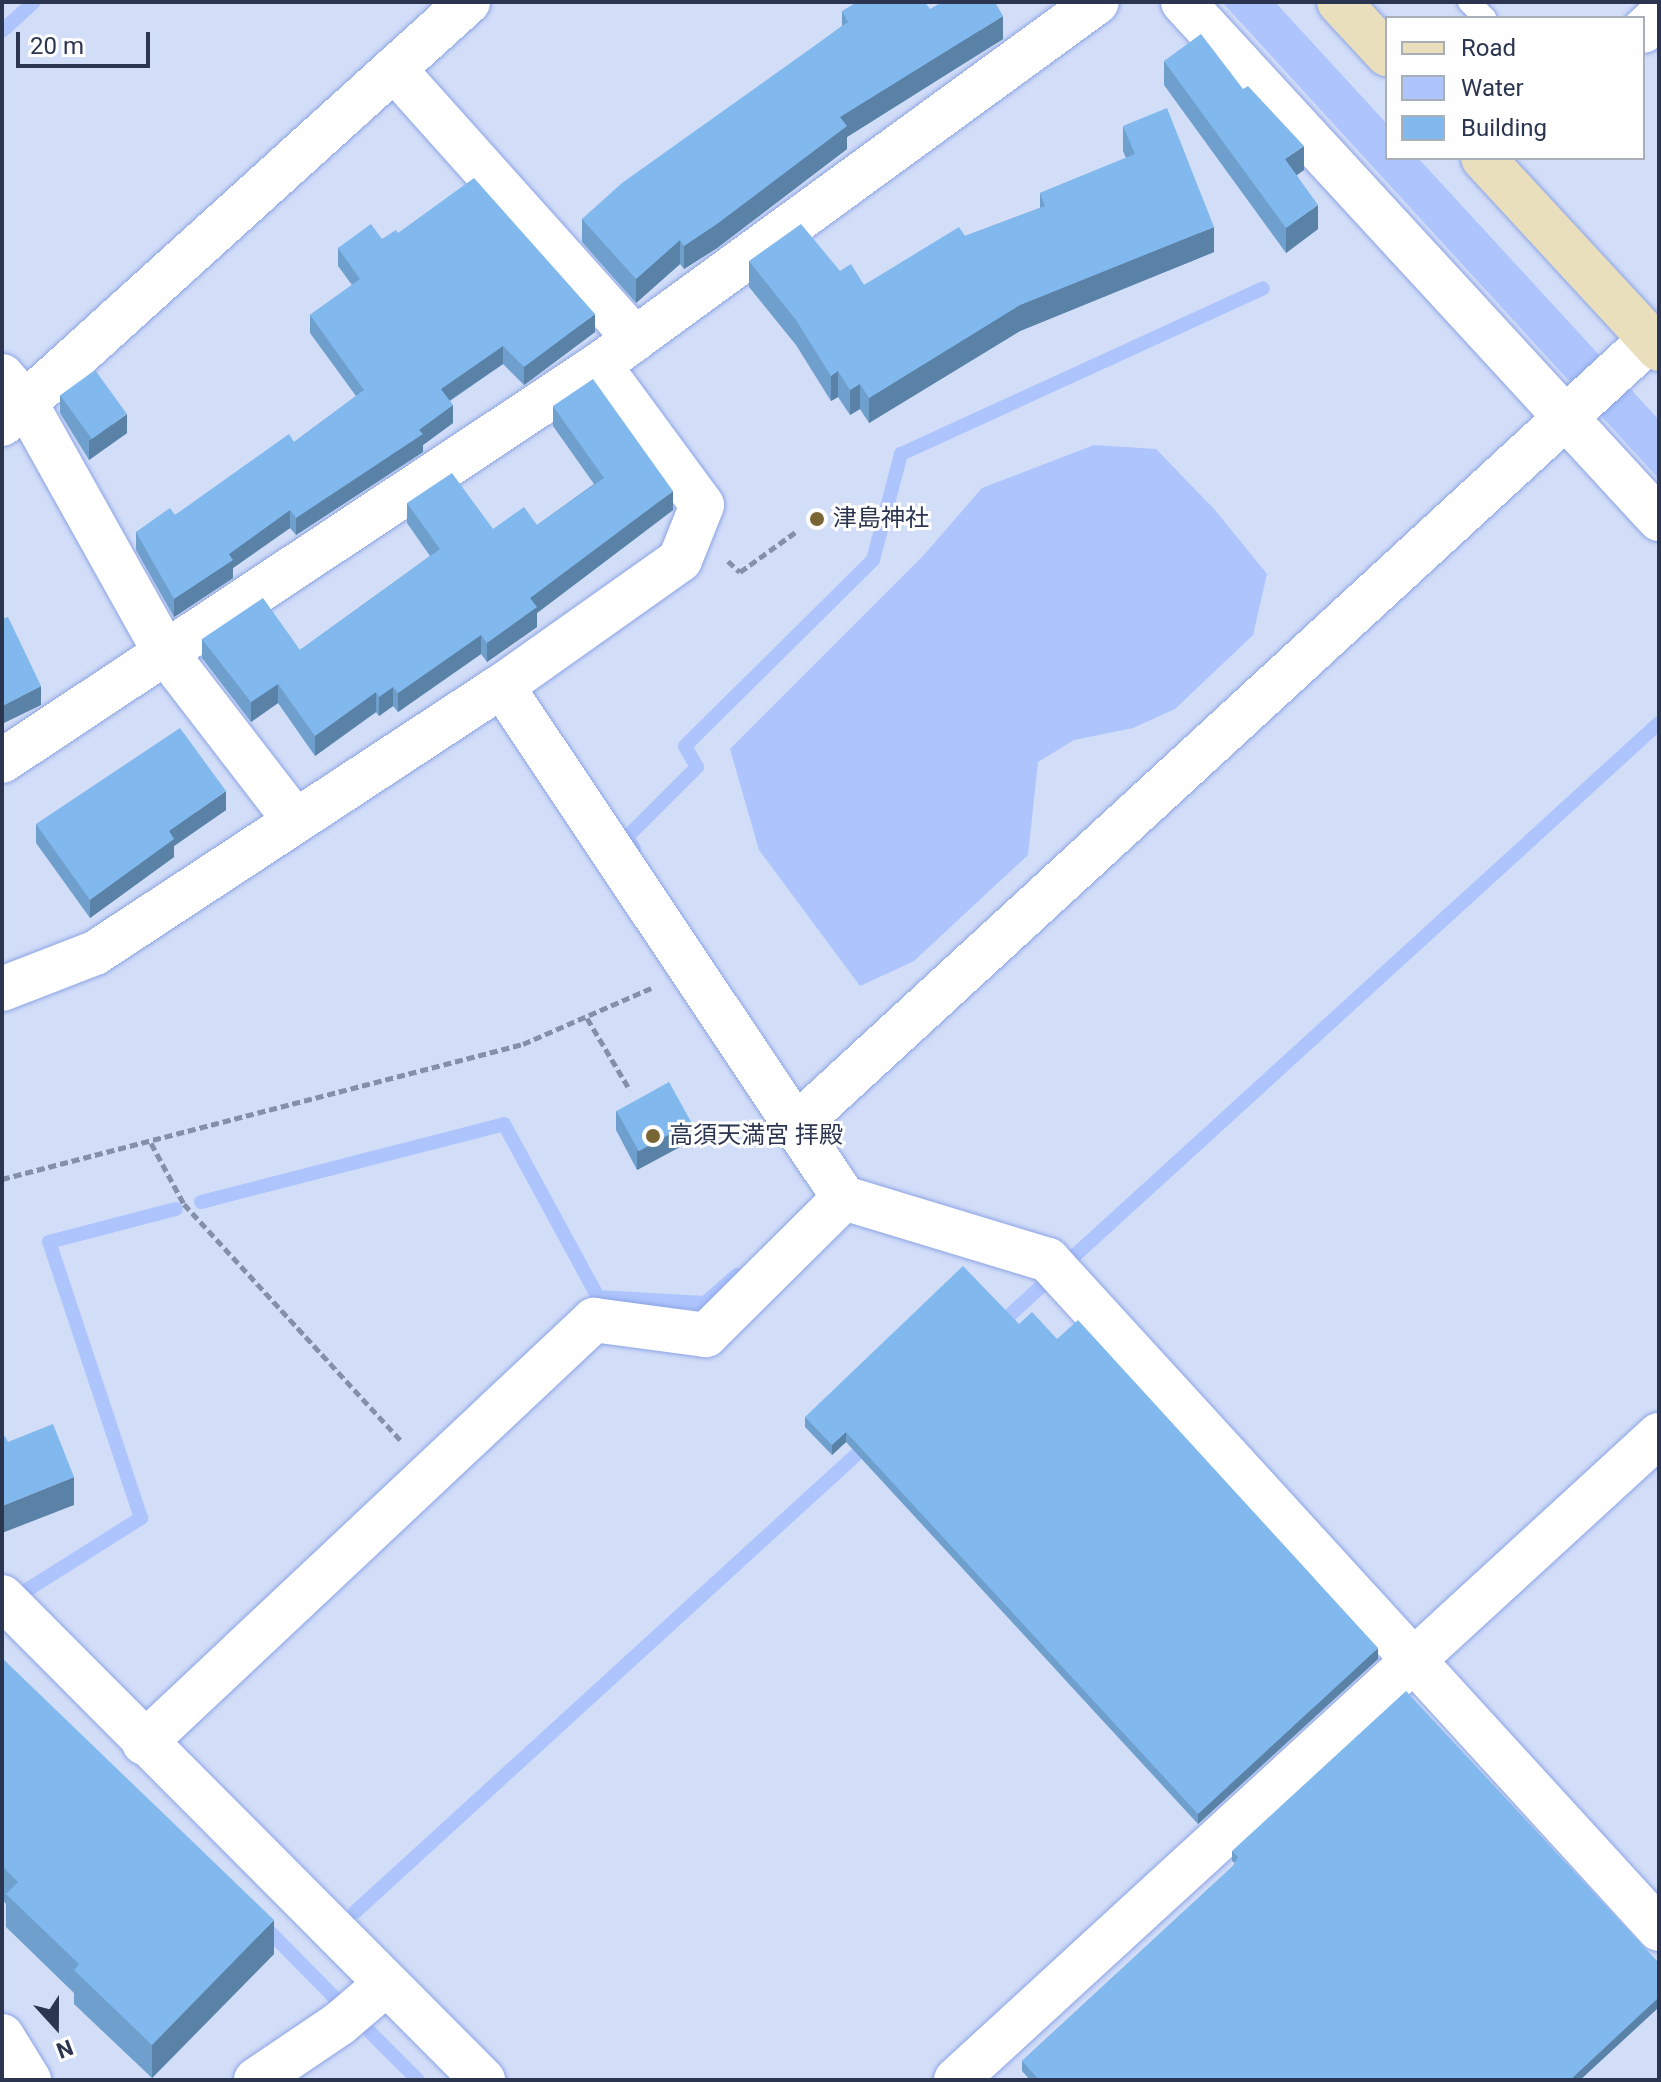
<!DOCTYPE html>
<html>
<head>
<meta charset="utf-8">
<style>
  body { margin:0 }
  #map { position:relative; width:1661px; height:2082px; overflow:hidden; background:#d2ddf8; font-family:Roboto,"Noto Sans JP",sans-serif }
  div>[style] { position:absolute }
  [style*='--x'] { left:calc(var(--x)*1px); top:calc(var(--y)*1px); width:calc(var(--w)*1px); rotate:calc(var(--a)*1deg) }
  .water>* { inset:0; background:#adc4fd }
  .stream>* { height:14px; margin:-7px; padding:0 7px; transform-origin:7px; border-radius:7px; background:#adc4fd }
  .path>* { height:5px; margin-top:-2.5px; transform-origin:0; background:repeating-linear-gradient(90deg,#848fa9 0 8px,transparent 0 12px) }
  .roads { filter:drop-shadow(0 0 2px #8ca4e4) drop-shadow(0 0 2px #8ca4e4) }
  .lane>* { height:22px; margin:-11px; padding:0 11px; transform-origin:11px; border-radius:11px; background:#fff }
  .street>* { height:44px; margin:-22px; padding:0 22px; transform-origin:22px; border-radius:22px; background:#fff }
  .secondary>* { height:44px; margin:-22px; padding:0 22px; transform-origin:22px; border-radius:22px; background:#eadfbc }
  .wall>* { inset:0; background:#6f9fcd }
  .shaded-wall>* { inset:0; background:#5a82a7 }
  .building>* { inset:0; background:#81b9ee; transform-origin:0 0 }
  .dots>* { width:22px; height:22px; translate:-50% -50%; box-sizing:border-box; border:4px solid #fefefe; border-radius:50% }
  span { translate:-50% -50%; white-space:nowrap; text-align:center; line-height:1.15; -webkit-text-stroke:6px #fefefe; paint-order:stroke }
  .poi-label { font-size:24px; color:#2b354f }
  .left { translate:0 -50%; text-align:left }
  .frame { position:absolute; inset:0; border:4px solid #2b354f; pointer-events:none }
  .legend { position:absolute; left:1385px; top:16px; width:260px; height:144px; box-sizing:border-box; background:#fefefe; border:2px solid #aaaeb8; margin:0; padding:10px 14px; list-style:none; font-size:24px; color:#2b354f }
  .legend li { display:flex; align-items:center; gap:16px; height:40px }
  .legend b { width:40px; border:2px solid #aaaeb8 }
  .north { position:absolute; left:16px; top:1986px; width:80px; height:80px; -webkit-text-stroke:6px #fefefe; paint-order:stroke; rotate:159deg; font-size:22px; font-weight:700; line-height:32px; text-align:center; color:#2b354f }
  .north::after { content:''; display:block; margin:auto; width:28px; height:36px; background:#2b354f; clip-path:polygon(50% 0,100% 100%,50% 72%,0 100%) }
  .scale { position:absolute; left:16px; top:32px; width:134px; height:36px; box-sizing:border-box; border:4px solid #2b354f; border-top:0; padding-left:10px; font-size:24px; line-height:28px; white-space:nowrap; color:#2b354f; -webkit-text-stroke:6px #fefefe; paint-order:stroke }
</style>
</head>
<body>
<div id="map">
  <div class="water">
    <i style="clip-path:polygon(1222px 2px,1275px 2px,1387px 124px,1387px 158px,1418px 158px,1659px 420px,1659px 479px)"></i>
    <i style="clip-path:polygon(1094px 445px,1156px 449px,1215px 510px,1267px 574px,1253px 635px,1175px 709px,1133px 728px,1074px 740px,1038px 762px,1028px 855px,914px 961px,860px 986px,759px 850px,730px 749px,923px 556px,982px 488px)"></i>
  </div>
  <div class="stream">
    <i style="--x:2;--y:31;--w:43;--a:-42.2"></i>
    <i style="--x:634;--y:849;--w:14;--a:-120"></i>
    <i style="--x:627;--y:837;--w:99;--a:-45"></i>
    <i style="--x:697;--y:767;--w:24;--a:-120"></i>
    <i style="--x:685;--y:746;--w:264;--a:-44.7"></i>
    <i style="--x:873;--y:560;--w:110;--a:-75.2"></i>
    <i style="--x:901;--y:454;--w:398;--a:-24.6"></i>
    <i style="--x:201;--y:1202;--w:313;--a:-14.4"></i>
    <i style="--x:504;--y:1124;--w:197;--a:61.5"></i>
    <i style="--x:598;--y:1297;--w:107;--a:3.2"></i>
    <i style="--x:705;--y:1303;--w:43;--a:-41.2"></i>
    <i style="--x:1072;--y:1258;--w:794;--a:-42.35"></i>
    <i style="--x:997;--y:1327;--w:71;--a:-42.7"></i>
    <i style="--x:27;--y:1590;--w:135;--a:-32.3"></i>
    <i style="--x:141;--y:1518;--w:291;--a:-108.4"></i>
    <i style="--x:49;--y:1242;--w:131;--a:-14.6"></i>
    <i style="--x:355;--y:1912;--w:696;--a:-42.38"></i>
    <i style="--x:263;--y:1925;--w:103;--a:45.4"></i>
    <i style="--x:370;--y:2032;--w:68;--a:45"></i>
  </div>
  <div class="path">
    <i style="--x:728;--y:561;--w:16;--a:43"></i>
    <i style="--x:740;--y:572;--w:70;--a:-35.7"></i>
    <i style="--x:587;--y:1018;--w:84;--a:59.2"></i>
    <i style="--x:151;--y:1143;--w:69;--a:61.6"></i>
    <i style="--x:184;--y:1204;--w:320;--a:47.5"></i>
    <i style="--x:2;--y:1179;--w:538;--a:-14.53"></i>
    <i style="--x:523;--y:1044;--w:140;--a:-23.6"></i>
  </div>
  <div class="roads">
    <div class="lane">
      <i style="--x:1469;--y:2;--w:23;--a:45"></i>
    </div>
    <div class="street">
      <i style="--x:1183;--y:2;--w:703;--a:47.36"></i>
      <i style="--x:1643;--y:31;--w:22;--a:-43"></i>
      <i style="--x:394;--y:69;--w:362;--a:48.2"></i>
      <i style="--x:2;--y:376;--w:35;--a:49"></i>
      <i style="--x:25;--y:402;--w:283;--a:60.8"></i>
      <i style="--x:163;--y:649;--w:215;--a:52.4"></i>
      <i style="--x:2;--y:424;--w:629;--a:-42.16"></i>
      <i style="--x:502;--y:686;--w:616;--a:56.26"></i>
      <i style="--x:844;--y:1198;--w:213;--a:16.9"></i>
      <i style="--x:1048;--y:1260;--w:906;--a:47.59"></i>
      <i style="--x:2;--y:761;--w:716;--a:-33.56"></i>
      <i style="--x:599;--y:365;--w:616;--a:-36.09"></i>
      <i style="--x:2;--y:989;--w:100;--a:-21.2"></i>
      <i style="--x:95;--y:953;--w:487;--a:-33.3"></i>
      <i style="--x:502;--y:686;--w:218;--a:-35.3"></i>
      <i style="--x:680;--y:560;--w:59;--a:-68.2"></i>
      <i style="--x:702;--y:505;--w:174;--a:-126.3"></i>
      <i style="--x:797;--y:1125;--w:1161;--a:-42.63"></i>
      <i style="--x:2;--y:1597;--w:682;--a:45.12"></i>
      <i style="--x:144;--y:1743;--w:618;--a:-43.23"></i>
      <i style="--x:594;--y:1320;--w:113;--a:7.6"></i>
      <i style="--x:706;--y:1335;--w:194;--a:-44.8"></i>
      <i style="--x:2;--y:2036;--w:52;--a:58.5"></i>
      <i style="--x:256;--y:2080;--w:100;--a:-34"></i>
      <i style="--x:339;--y:2024;--w:62;--a:-40.4"></i>
      <i style="--x:956;--y:2080;--w:954;--a:-42.54"></i>
    </div>
    <div class="secondary">
      <i style="--x:1339;--y:2;--w:71;--a:47.3"></i>
      <i style="--x:1483;--y:158;--w:260;--a:47.3"></i>
    </div>
  </div>
  <div class="wall">
    <i style="clip-path:polygon(930px 9px,1003px 39px,847px 137px,847px 149px,717px 248px,684px 269px,680px 264px,636px 303px,582px 242px,582px 219px,842px 26px,842px 11px)"></i>
    <i style="clip-path:polygon(1164px 61px,1304px 170px,1297px 175px,1318px 229px,1286px 253px,1164px 85px)"></i>
    <i style="clip-path:polygon(1123px 126px,1214px 252px,1020px 331px,869px 423px,860px 409px,850px 415px,838px 397px,831px 401px,796px 345px,749px 287px,749px 261px,840px 271px,864px 285px,965px 236px,1040px 208px,1040px 193px,1126px 158px,1123px 151px)"></i>
    <i style="clip-path:polygon(398px 233px,595px 332px,524px 385px,503px 364px,450px 401px,453px 423px,423px 445px,423px 452px,296px 535px,290px 528px,233px 568px,233px 578px,174px 617px,136px 550px,136px 532px,175px 515px,294px 442px,356px 396px,310px 333px,310px 315px,352px 285px,338px 266px,338px 248px,382px 239px)"></i>
    <i style="clip-path:polygon(60px 395px,127px 433px,89px 460px,60px 413px)"></i>
    <i style="clip-path:polygon(553px 406px,673px 510px,537px 613px,537px 627px,487px 662px,481px 654px,398px 712px,393px 706px,379px 716px,376px 712px,315px 756px,278px 703px,251px 722px,202px 658px,202px 639px,300px 650px,430px 556px,407px 523px,407px 503px,493px 529px,537px 525px,594px 484px,553px 426px)"></i>
    <i style="clip-path:polygon(226px 810px,174px 846px,174px 857px,90px 918px,36px 843px,36px 824px)"></i>
    <i style="clip-path:polygon(616px 1111px,691px 1141px,637px 1170px,616px 1130px)"></i>
    <i style="clip-path:polygon(1019px 1324px,1057px 1339px,1378px 1659px,1198px 1824px,846px 1442px,832px 1455px,805px 1427px,805px 1417px)"></i>
    <i style="clip-path:polygon(2px 1658px,274px 1954px,152px 2078px,74px 2004px,74px 1993px,6px 1927px,6px 1904px,2px 1899px)"></i>
    <i style="clip-path:polygon(1232px 1851px,1659px 2007px,1580px 2080px,1030px 2080px,1022px 2071px,1022px 2061px,1233px 1866px,1235px 1863px,1232px 1861px)"></i>
  </div>
  <div class="shaded-wall">
    <i style="clip-path:polygon(1003px 16px,1003px 39px,847px 137px,847px 149px,717px 248px,684px 269px,684px 246px,840px 117px)"></i>
    <i style="clip-path:polygon(1304px 146px,1304px 170px,1285px 183px,1285px 159px)"></i>
    <i style="clip-path:polygon(1318px 205px,1318px 229px,1286px 253px,1286px 228px)"></i>
    <i style="clip-path:polygon(1214px 227px,1214px 252px,1020px 331px,869px 423px,869px 398px,1020px 305px)"></i>
    <i style="clip-path:polygon(680px 240px,680px 264px,636px 303px,636px 279px)"></i>
    <i style="clip-path:polygon(595px 314px,595px 332px,524px 385px,524px 367px)"></i>
    <i style="clip-path:polygon(503px 346px,503px 364px,441px 406px,441px 389px)"></i>
    <i style="clip-path:polygon(838px 371px,838px 397px,831px 401px,831px 376px)"></i>
    <i style="clip-path:polygon(860px 384px,860px 409px,850px 415px,850px 390px)"></i>
    <i style="clip-path:polygon(453px 405px,453px 423px,423px 445px,423px 452px,296px 535px,296px 518px)"></i>
    <i style="clip-path:polygon(127px 414px,127px 433px,89px 460px,89px 441px)"></i>
    <i style="clip-path:polygon(673px 491px,673px 510px,537px 613px,537px 627px,487px 662px,487px 643px,530px 598px)"></i>
    <i style="clip-path:polygon(290px 510px,290px 528px,233px 568px,233px 578px,174px 617px,174px 599px,229px 554px)"></i>
    <i style="clip-path:polygon(481px 635px,481px 654px,398px 712px,398px 693px)"></i>
    <i style="clip-path:polygon(278px 684px,278px 703px,251px 722px,251px 702px)"></i>
    <i style="clip-path:polygon(41px 686px,41px 705px,2px 724px,2px 706px)"></i>
    <i style="clip-path:polygon(393px 687px,393px 706px,379px 716px,379px 697px)"></i>
    <i style="clip-path:polygon(376px 692px,376px 712px,315px 756px,315px 736px)"></i>
    <i style="clip-path:polygon(226px 791px,226px 810px,174px 846px,174px 857px,90px 918px,90px 900px,169px 831px)"></i>
    <i style="clip-path:polygon(691px 1122px,691px 1141px,637px 1170px,637px 1151px)"></i>
    <i style="clip-path:polygon(846px 1432px,846px 1442px,832px 1455px,832px 1445px)"></i>
    <i style="clip-path:polygon(74px 1477px,74px 1505px,2px 1533px,2px 1506px)"></i>
    <i style="clip-path:polygon(1378px 1648px,1378px 1659px,1198px 1824px,1198px 1814px)"></i>
    <i style="clip-path:polygon(274px 1920px,274px 1954px,152px 2078px,152px 2045px)"></i>
    <i style="clip-path:polygon(1659px 1997px,1659px 2007px,1580px 2080px,1570px 2080px)"></i>
  </div>
  <div class="building">
    <i style="clip-path:polygon(857px 2px,925px 2px,930px 9px,942px 2px,995px 2px,1003px 16px,840px 117px,847px 126px,717px 224px,684px 246px,680px 240px,636px 279px,582px 219px,622px 183px,848px 22px,842px 11px)"></i>
    <i style="clip-path:polygon(1201px 34px,1243px 89px,1248px 86px,1304px 146px,1285px 159px,1318px 205px,1286px 228px,1164px 61px)"></i>
    <i style="clip-path:polygon(1167px 108px,1214px 227px,1020px 305px,869px 398px,860px 384px,850px 390px,838px 371px,831px 376px,796px 320px,749px 261px,801px 224px,840px 271px,851px 264px,864px 285px,959px 227px,965px 236px,1045px 206px,1040px 193px,1135px 154px,1123px 126px)"></i>
    <i style="clip-path:polygon(474px 178px,595px 314px,524px 367px,503px 346px,441px 389px,453px 405px,419px 430px,423px 434px,296px 518px,290px 510px,229px 554px,233px 560px,174px 599px,136px 532px,170px 508px,175px 515px,289px 434px,294px 442px,364px 390px,310px 315px,360px 279px,338px 248px,371px 224px,382px 239px,396px 230px,398px 233px)"></i>
    <i style="left:95px;top:370px;width:54px;height:43px;rotate:54deg"></i>
    <i style="clip-path:polygon(593px 379px,673px 491px,530px 598px,537px 607px,487px 643px,481px 635px,398px 693px,393px 687px,379px 697px,376px 692px,315px 736px,278px 684px,251px 702px,202px 639px,263px 598px,300px 650px,440px 549px,407px 503px,452px 473px,493px 529px,524px 507px,537px 525px,604px 478px,553px 406px)"></i>
    <i style="clip-path:polygon(8px 617px,41px 686px,2px 706px,2px 619px)"></i>
    <i style="clip-path:polygon(180px 728px,226px 791px,169px 831px,174px 839px,90px 900px,36px 824px)"></i>
    <i style="left:669px;top:1082px;width:46px;height:60px;rotate:61deg"></i>
    <i style="clip-path:polygon(963px 1266px,1019px 1324px,1032px 1312px,1057px 1339px,1078px 1320px,1378px 1648px,1198px 1814px,846px 1432px,832px 1445px,805px 1417px)"></i>
    <i style="clip-path:polygon(53px 1424px,74px 1477px,2px 1506px,2px 1437px,5px 1436px,8px 1442px)"></i>
    <i style="clip-path:polygon(2px 1658px,274px 1920px,152px 2045px,74px 1970px,79px 1964px,6px 1894px,18px 1882px,2px 1866px)"></i>
    <i style="clip-path:polygon(1406px 1691px,1659px 1963px,1659px 1997px,1570px 2080px,1039px 2080px,1022px 2061px,1233px 1866px,1238px 1857px,1232px 1851px)"></i>
  </div>
  <div class="dots">
    <i style="left:817px;top:519px;background:#796634"></i>
    <i style="left:653px;top:1136px;background:#796634"></i>
  </div>
  <div class="poi-label">
    <span class="left" style="left:833px;top:519px">津島神社</span>
    <span class="left" style="left:669px;top:1136px">高須天満宮 拝殿</span>
  </div>
  <div class="frame"></div>
  <ul class="legend">
  <li><b style="height:10px;background:#eadfbc"></b>Road</li>
  <li><b style="height:22px;background:#adc4fd"></b>Water</li>
  <li><b style="height:22px;background:#81b9ee"></b>Building</li>
  </ul>
  <div class="north">N</div>
  <div class="scale">20 m</div>
</div>
</body>
</html>
